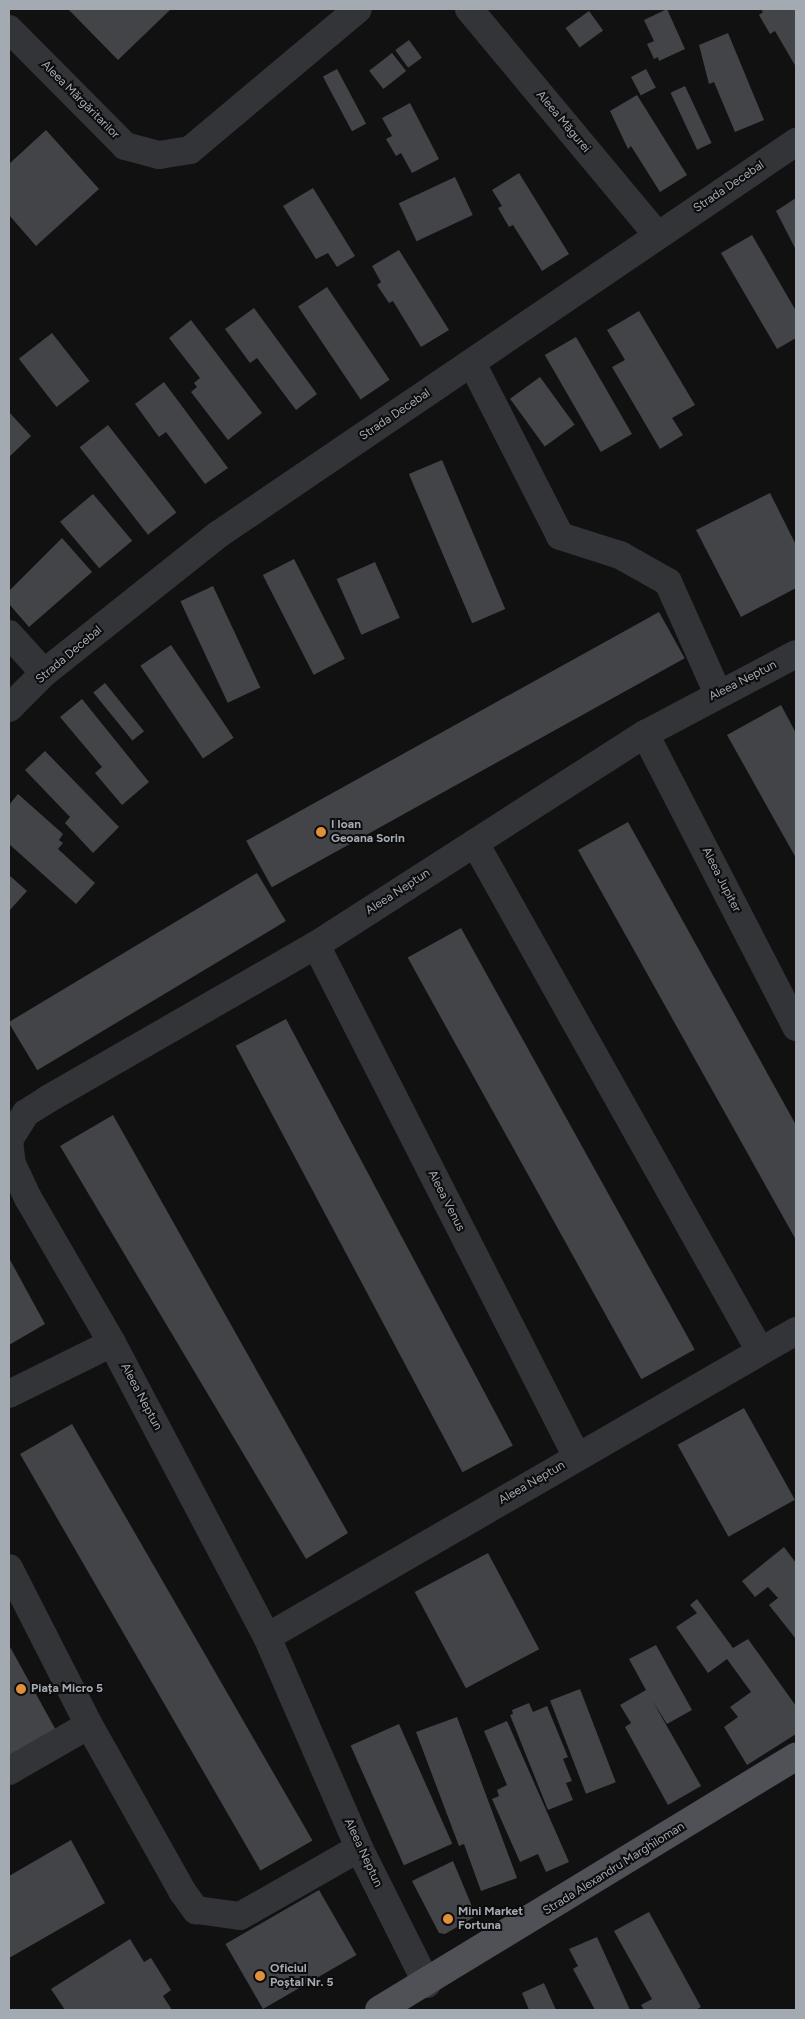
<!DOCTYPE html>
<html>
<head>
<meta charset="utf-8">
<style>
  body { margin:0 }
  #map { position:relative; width:805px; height:2019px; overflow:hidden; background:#111112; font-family:Figtree,sans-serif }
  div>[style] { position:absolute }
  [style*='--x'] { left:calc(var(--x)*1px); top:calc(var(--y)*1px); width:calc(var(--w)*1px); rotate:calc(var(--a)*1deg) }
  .building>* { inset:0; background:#434448; transform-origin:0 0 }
  .street>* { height:28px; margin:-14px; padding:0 14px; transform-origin:14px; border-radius:14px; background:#323437 }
  .primary>* { height:28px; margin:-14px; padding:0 14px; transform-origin:14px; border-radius:14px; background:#4f5156 }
  .dots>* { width:14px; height:14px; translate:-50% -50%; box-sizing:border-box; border:2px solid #0c0c0d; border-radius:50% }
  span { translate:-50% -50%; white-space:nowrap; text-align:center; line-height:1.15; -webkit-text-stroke:4px #0c0c0d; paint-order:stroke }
  .street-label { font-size:12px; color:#a4aab2 }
  .poi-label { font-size:12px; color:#a4aab2; font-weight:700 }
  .left { translate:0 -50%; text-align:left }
  .frame { position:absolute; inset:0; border:10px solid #a4aab2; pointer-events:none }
</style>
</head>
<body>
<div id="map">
  <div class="building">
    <i style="clip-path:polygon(68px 9px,171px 9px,118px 60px)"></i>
    <i style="clip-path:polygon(667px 9px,685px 49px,659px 61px,658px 57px,654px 59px,647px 44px,654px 41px,644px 20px)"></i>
    <i style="clip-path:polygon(761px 9px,796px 9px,796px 67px,775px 31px,770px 34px,759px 15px,763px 12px)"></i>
    <i style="left:589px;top:11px;width:24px;height:29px;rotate:54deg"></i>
    <i style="clip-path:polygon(728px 33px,764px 120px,735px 132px,714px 82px,709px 84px,699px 45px)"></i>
    <i style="left:409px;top:40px;width:22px;height:17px;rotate:54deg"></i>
    <i style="left:392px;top:53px;width:23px;height:29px;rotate:52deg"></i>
    <i style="left:337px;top:69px;width:62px;height:16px;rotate:62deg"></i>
    <i style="left:646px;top:69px;width:21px;height:17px;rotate:62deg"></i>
    <i style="left:685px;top:86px;width:63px;height:16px;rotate:65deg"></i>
    <i style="clip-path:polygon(637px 95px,687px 175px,660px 192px,631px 146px,628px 149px,610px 111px)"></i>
    <i style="clip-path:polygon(410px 103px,439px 159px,412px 173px,401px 153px,396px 156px,386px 139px,392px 136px,382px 118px)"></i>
    <i style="clip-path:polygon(46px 130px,99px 189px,36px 246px,9px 215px,9px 164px)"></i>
    <i style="clip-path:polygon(519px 173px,569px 254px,542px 271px,513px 225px,509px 227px,498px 208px,502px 206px,492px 190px)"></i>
    <i style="left:455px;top:177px;width:42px;height:62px;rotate:65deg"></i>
    <i style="clip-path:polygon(313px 188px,355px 256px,337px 267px,328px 253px,316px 259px,283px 206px)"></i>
    <i style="clip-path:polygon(796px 198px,796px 250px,776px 211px)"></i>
    <i style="clip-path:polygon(752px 235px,796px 311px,796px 338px,777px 349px,721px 253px)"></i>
    <i style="clip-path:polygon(399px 250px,449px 330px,421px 347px,393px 301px,389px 303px,377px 285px,381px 282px,372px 266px)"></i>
    <i style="left:327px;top:287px;width:112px;height:35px;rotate:56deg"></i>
    <i style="clip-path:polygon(254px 308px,317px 394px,296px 410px,257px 358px,250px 363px,225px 329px)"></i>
    <i style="clip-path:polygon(639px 311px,695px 405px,672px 418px,683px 435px,660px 449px,612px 367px,625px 360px,607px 330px)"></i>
    <i style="clip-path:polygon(191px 320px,262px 413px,228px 440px,191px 392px,197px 387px,194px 383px,200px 378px,169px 338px)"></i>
    <i style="left:52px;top:333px;width:61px;height:42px;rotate:52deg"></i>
    <i style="left:576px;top:337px;width:112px;height:36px;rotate:60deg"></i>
    <i style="left:540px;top:377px;width:59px;height:37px;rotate:54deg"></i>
    <i style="clip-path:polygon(164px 382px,228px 468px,205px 484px,166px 432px,159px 437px,135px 404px)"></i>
    <i style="clip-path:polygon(9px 412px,31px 436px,9px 457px)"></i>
    <i style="left:108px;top:425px;width:111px;height:36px;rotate:52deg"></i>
    <i style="left:442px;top:460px;width:162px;height:36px;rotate:67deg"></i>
    <i style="clip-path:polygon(770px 493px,796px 545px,796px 588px,741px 617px,696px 530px)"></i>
    <i style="left:93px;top:494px;width:61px;height:43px;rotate:50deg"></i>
    <i style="clip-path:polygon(62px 538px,92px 572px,29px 627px,9px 604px,9px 591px)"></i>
    <i style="left:294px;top:559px;width:112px;height:35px;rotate:63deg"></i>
    <i style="left:375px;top:562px;width:61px;height:42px;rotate:66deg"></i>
    <i style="left:213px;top:586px;width:112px;height:36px;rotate:65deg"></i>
    <i style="left:659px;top:612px;width:53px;height:472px;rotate:61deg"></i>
    <i style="left:171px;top:645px;width:112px;height:37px;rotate:56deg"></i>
    <i style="left:105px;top:683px;width:62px;height:15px;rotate:51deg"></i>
    <i style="clip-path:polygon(82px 699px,149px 782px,122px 805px,95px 773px,102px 767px,60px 717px)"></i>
    <i style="clip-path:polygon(781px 705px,796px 733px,796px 858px,727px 735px)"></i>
    <i style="clip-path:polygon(45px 751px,119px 827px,93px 853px,65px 823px,70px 817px,25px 770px)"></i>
    <i style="clip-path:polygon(18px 794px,63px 834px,59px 840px,63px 843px,58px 849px,95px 883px,76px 904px,9px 844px,9px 805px)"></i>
    <i style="clip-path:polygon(628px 822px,796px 1125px,796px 1240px,578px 850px)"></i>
    <i style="left:257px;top:873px;width:56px;height:290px;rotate:59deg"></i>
    <i style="clip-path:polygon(9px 875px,27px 891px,9px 911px)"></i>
    <i style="left:461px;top:928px;width:482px;height:61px;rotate:61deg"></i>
    <i style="left:286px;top:1019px;width:483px;height:57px;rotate:62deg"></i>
    <i style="clip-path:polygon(113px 1115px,348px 1533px,306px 1559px,60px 1146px)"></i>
    <i style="clip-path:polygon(9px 1258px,45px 1324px,9px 1345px)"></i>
    <i style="left:744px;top:1408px;width:105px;height:76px;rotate:61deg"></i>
    <i style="left:72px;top:1424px;width:481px;height:60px;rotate:60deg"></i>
    <i style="clip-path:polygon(784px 1547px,796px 1563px,796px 1639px,769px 1605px,778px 1598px,768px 1587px,755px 1597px,742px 1581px)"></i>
    <i style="left:488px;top:1553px;width:109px;height:83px;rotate:62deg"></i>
    <i style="clip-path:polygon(697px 1599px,733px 1648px,748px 1639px,796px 1706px,796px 1734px,747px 1765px,724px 1727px,738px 1717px,730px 1707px,751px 1692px,727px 1659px,708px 1673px,676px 1627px,697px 1613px,690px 1605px)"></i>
    <i style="clip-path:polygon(9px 1645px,58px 1734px,9px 1762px)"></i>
    <i style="clip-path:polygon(656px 1645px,692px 1710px,667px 1724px,652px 1700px,701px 1786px,668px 1805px,625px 1727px,631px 1723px,620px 1705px,646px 1690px,629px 1659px)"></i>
    <i style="left:580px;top:1689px;width:100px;height:32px;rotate:69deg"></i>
    <i style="clip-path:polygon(529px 1703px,533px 1712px,547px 1706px,568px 1757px,563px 1759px,572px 1781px,566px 1783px,573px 1800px,548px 1810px,510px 1715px,513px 1714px,512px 1710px)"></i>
    <i style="clip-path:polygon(457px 1717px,517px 1878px,481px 1891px,464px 1844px,459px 1846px,416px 1732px)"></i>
    <i style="clip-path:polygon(507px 1721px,569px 1862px,546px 1872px,538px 1854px,520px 1862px,492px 1799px,499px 1796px,497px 1790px,507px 1785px,484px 1731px)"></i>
    <i style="left:399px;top:1724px;width:131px;height:53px;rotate:66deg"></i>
    <i style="clip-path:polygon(71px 1840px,105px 1903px,9px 1958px,9px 1876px)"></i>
    <i style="clip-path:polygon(453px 1861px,476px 1916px,445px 1934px,439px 1933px,412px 1881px)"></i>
    <i style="left:319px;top:1890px;width:75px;height:108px;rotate:60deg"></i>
    <i style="clip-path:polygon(649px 1912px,701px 2007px,695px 2010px,644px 2010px,641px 2005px,652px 1999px,614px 1931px)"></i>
    <i style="clip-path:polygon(597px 1937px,630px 2010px,595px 2010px,573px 1969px,578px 1966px,569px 1949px)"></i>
    <i style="clip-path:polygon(130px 1939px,144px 1962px,151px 1958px,171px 1990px,163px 1996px,172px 2010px,65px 2010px,51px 1989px)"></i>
    <i style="clip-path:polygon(544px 1983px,556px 2010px,529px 2010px,522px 1993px)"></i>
  </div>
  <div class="street">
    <i style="--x:469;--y:9;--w:294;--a:50.2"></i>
    <i style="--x:9;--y:29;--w:165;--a:45.2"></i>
    <i style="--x:125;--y:146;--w:35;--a:15"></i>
    <i style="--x:159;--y:155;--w:31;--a:-9"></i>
    <i style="--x:190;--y:150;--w:219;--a:-40"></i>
    <i style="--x:472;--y:363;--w:194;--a:63"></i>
    <i style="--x:560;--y:536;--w:63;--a:17.6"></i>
    <i style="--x:620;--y:555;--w:55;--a:29.4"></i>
    <i style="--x:668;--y:582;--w:123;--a:65.9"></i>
    <i style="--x:9;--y:634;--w:52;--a:48.1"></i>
    <i style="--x:9;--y:708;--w:49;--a:-45"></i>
    <i style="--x:44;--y:673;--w:223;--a:-38.5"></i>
    <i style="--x:219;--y:534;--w:698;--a:-34.19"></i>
    <i style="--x:645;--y:734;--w:330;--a:62.7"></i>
    <i style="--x:475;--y:843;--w:582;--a:60.71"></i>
    <i style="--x:316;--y:945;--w:575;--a:62.99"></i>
    <i style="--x:9;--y:1140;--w:32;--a:-58"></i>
    <i style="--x:26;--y:1113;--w:26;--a:-32"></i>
    <i style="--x:48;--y:1099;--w:309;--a:-29.9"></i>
    <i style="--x:316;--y:945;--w:391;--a:-32.7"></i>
    <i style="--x:645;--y:734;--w:171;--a:-27.9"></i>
    <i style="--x:9;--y:1141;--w:23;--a:83"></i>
    <i style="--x:12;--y:1164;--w:38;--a:65"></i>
    <i style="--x:28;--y:1198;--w:168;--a:59.9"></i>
    <i style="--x:112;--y:1343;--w:332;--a:62.2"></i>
    <i style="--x:267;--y:1637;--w:230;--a:66.4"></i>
    <i style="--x:359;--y:1848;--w:152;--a:63.4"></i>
    <i style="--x:9;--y:1394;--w:115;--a:-26.3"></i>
    <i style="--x:9;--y:1568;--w:176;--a:63"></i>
    <i style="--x:89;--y:1725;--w:190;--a:60.7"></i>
    <i style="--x:182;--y:1891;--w:24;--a:54"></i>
    <i style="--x:196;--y:1910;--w:44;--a:7.8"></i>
    <i style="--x:240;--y:1916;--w:137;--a:-29.7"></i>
    <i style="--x:267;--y:1637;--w:611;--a:-30.05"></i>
    <i style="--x:9;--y:1771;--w:92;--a:-29.9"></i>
  </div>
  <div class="primary">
    <i style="--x:379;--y:2010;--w:488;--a:-31.3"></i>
  </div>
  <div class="dots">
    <i style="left:321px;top:832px;background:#e08f3c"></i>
    <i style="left:21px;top:1689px;background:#e08f3c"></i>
    <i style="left:448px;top:1919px;background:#e08f3c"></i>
    <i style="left:260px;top:1976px;background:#e08f3c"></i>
  </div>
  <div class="street-label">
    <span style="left:80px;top:100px;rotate:45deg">Aleea Mărgăritarilor</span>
    <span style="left:563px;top:122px;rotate:50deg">Aleea Măgurei</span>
    <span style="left:729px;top:187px;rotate:-34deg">Strada Decebal</span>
    <span style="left:395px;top:415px;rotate:-34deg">Strada Decebal</span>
    <span style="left:69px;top:655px;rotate:-40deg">Strada Decebal</span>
    <span style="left:743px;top:681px;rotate:-27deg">Aleea Neptun</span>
    <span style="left:721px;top:880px;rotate:63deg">Aleea Jupiter</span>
    <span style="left:398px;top:892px;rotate:-33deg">Aleea Neptun</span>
    <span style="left:446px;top:1201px;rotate:63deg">Aleea Venus</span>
    <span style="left:141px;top:1397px;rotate:62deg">Aleea Neptun</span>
    <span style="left:532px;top:1483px;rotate:-30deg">Aleea Neptun</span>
    <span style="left:363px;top:1853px;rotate:65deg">Aleea Neptun</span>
    <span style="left:614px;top:1869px;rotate:-32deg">Strada Alexandru Marghiloman</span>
  </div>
  <div class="poi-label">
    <span class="left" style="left:331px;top:832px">I Ioan<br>Geoana Sorin</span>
    <span class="left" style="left:31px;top:1689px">Piața Micro 5</span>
    <span class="left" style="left:458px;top:1919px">Mini Market<br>Fortuna</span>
    <span class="left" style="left:270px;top:1976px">Oficiul<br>Poștal Nr. 5</span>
  </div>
  <div class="frame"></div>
</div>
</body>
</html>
